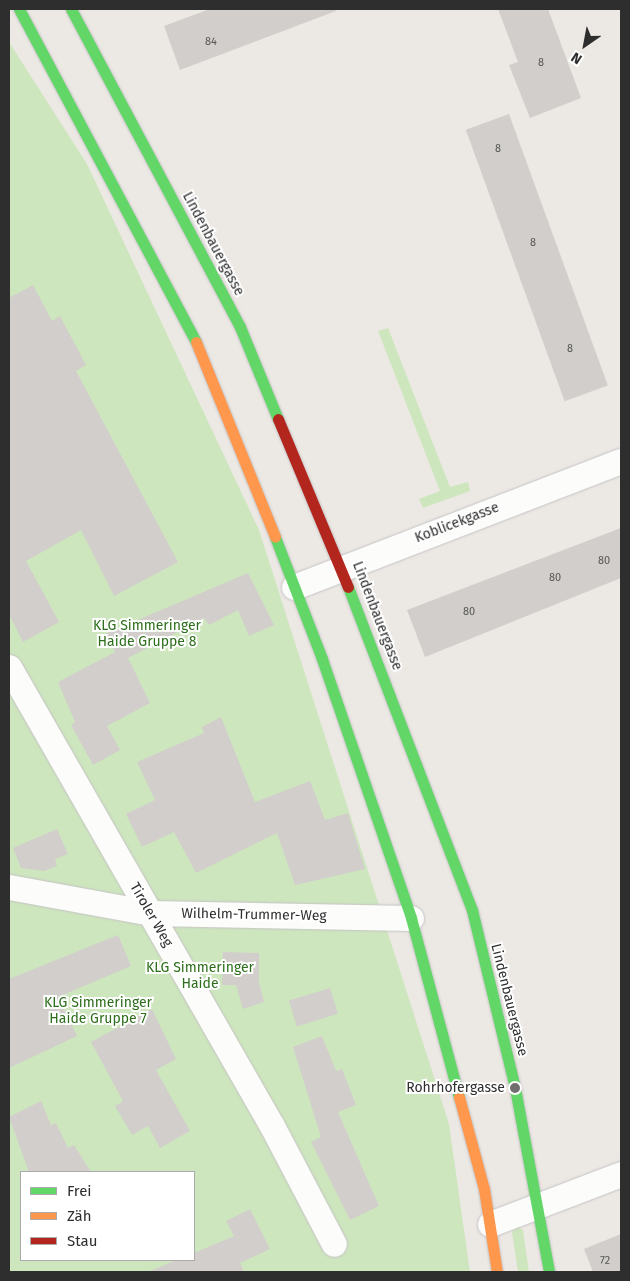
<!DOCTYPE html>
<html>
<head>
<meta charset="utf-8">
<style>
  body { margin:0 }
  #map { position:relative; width:630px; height:1281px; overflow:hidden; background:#ece8e4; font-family:"Fira Sans",sans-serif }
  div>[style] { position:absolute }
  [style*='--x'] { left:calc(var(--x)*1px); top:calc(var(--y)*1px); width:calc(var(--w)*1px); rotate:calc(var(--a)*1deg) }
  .green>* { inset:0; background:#cee6be }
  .building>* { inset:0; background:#d1cecb; transform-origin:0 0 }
  .roads { filter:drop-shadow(0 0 1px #c5c4c5) drop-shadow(0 0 1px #c5c4c5) }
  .street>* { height:25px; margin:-12.5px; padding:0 12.5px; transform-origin:12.5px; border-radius:12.5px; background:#fcfcfb }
  .fast>* { height:11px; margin:-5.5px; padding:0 5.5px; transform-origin:5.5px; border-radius:5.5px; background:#63d668 }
  .slow>* { height:11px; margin:-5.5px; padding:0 5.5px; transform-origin:5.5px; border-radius:5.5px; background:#ff974d }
  .jam>* { height:11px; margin:-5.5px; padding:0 5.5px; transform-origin:5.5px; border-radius:5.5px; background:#b3261e }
  .dots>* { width:14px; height:14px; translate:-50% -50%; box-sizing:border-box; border:2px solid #fff; border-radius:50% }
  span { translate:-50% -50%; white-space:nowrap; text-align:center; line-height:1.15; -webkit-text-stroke:4px #fff; paint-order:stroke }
  .number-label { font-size:11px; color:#585857 }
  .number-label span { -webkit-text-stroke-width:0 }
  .street-label { font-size:14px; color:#2e2e2e }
  .park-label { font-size:14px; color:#2c6e1b }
  .poi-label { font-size:14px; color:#2e2e2e }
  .right { translate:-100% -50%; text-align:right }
  .frame { position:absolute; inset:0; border:10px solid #2e2e2e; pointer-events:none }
  .legend { position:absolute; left:20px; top:1171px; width:175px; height:90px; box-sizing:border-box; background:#fff; border:1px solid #ababab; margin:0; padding:6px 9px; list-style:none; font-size:15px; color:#2e2e2e }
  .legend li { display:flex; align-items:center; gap:10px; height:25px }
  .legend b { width:25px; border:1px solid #ababab }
  .north { position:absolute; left:560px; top:20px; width:50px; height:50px; -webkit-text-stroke:4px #fff; paint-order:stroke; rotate:213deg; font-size:14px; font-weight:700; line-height:20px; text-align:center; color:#2e2e2e }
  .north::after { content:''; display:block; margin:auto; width:18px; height:22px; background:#2e2e2e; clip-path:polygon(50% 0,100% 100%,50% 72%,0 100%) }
</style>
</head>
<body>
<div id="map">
  <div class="green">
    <i style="clip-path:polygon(evenodd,9px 42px,87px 164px,259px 530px,449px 1124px,470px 1272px,9px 1272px,9px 42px,21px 1172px,194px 1172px,194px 1260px,21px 1260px,21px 1172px)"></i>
    <i style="clip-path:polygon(388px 328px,450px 487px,468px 482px,470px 491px,423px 508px,419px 499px,440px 491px,378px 331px)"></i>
    <i style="clip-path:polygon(517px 1226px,523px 1230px,529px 1272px,518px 1272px,512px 1232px)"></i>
  </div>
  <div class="building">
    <i style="clip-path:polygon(210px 9px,335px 9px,336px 11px,180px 70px,164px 26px)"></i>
    <i style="clip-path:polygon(498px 9px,548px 9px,581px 98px,530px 118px,509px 65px,518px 62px)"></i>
    <i style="left:509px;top:114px;width:289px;height:46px;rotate:70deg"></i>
    <i style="clip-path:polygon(33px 285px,52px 321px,60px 316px,86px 365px,76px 371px,178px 562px,114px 596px,81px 530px,26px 561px,59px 622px,23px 642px,9px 614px,9px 298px)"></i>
    <i style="clip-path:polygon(621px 528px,621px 578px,425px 657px,407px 610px)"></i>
    <i style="clip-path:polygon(248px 573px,274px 625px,249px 636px,238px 610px,209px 625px,204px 618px,128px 658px,150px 703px,107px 726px,120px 750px,93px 765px,71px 725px,75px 722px,58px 682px,115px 652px,105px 634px)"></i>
    <i style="clip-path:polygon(221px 717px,255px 802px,310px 781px,325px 820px,348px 813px,365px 869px,295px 885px,277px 833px,196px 873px,174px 832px,142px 847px,126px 814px,155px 800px,137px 762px,204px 733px,202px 727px)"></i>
    <i style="clip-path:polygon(57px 829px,68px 854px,55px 859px,57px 866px,44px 871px,21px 868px,13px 848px)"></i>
    <i style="clip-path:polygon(118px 935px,131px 966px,58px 997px,77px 1036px,9px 1068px,9px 979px)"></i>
    <i style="clip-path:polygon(223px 952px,259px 953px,259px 982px,264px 1002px,243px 1009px,236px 985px,222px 985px)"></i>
    <i style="left:330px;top:988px;width:27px;height:43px;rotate:73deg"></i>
    <i style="clip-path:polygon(152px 1009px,176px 1059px,156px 1070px,190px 1131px,160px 1148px,148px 1126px,132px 1135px,115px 1106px,123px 1101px,91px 1042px)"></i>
    <i style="clip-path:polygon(322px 1036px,336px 1071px,342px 1069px,356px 1105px,338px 1112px,379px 1206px,350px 1220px,311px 1142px,321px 1137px,293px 1047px)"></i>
    <i style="clip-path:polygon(41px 1101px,51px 1125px,56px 1123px,68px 1148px,74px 1145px,91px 1172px,29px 1172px,9px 1117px)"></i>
    <i style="clip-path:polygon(250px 1209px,270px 1249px,240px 1263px,244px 1272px,148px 1272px,176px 1260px,194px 1260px,194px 1253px,234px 1236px,226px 1221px)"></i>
    <i style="clip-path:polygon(621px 1234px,621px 1272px,593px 1272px,584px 1249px)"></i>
  </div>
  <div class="roads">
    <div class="street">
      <i style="--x:294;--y:587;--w:350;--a:-21.1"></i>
      <i style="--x:9;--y:667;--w:529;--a:60.19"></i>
      <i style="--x:272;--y:1126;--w:133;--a:62.3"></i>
      <i style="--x:9;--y:887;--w:143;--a:10.4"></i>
      <i style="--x:150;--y:913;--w:261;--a:1.1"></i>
      <i style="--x:490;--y:1224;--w:140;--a:-20.9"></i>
    </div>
    <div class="fast">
      <i style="--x:19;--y:9;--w:377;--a:62"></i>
      <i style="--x:71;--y:9;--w:360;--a:62"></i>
      <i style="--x:240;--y:327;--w:100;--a:67.6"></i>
      <i style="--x:275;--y:537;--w:131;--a:68.9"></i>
      <i style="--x:322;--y:659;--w:274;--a:71"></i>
      <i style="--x:411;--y:918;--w:185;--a:75"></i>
      <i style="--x:348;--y:587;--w:346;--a:69"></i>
      <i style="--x:472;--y:910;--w:183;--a:76.4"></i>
      <i style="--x:515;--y:1088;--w:187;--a:79.5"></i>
    </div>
    <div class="slow">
      <i style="--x:196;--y:342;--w:210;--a:67.9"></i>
      <i style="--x:459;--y:1097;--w:95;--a:74.8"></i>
      <i style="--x:484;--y:1189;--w:84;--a:81.1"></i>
    </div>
    <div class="jam">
      <i style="--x:278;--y:419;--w:182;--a:67.4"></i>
    </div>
  </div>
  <div class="dots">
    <i style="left:515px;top:1088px;background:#706f6e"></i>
  </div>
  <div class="number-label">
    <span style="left:211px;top:42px">84</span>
    <span style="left:541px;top:63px">8</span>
    <span style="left:498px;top:149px">8</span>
    <span style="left:533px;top:243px">8</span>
    <span style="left:570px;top:349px">8</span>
    <span style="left:604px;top:561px">80</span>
    <span style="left:555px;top:578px">80</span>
    <span style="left:469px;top:612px">80</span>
    <span style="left:605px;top:1261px">72</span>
  </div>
  <div class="street-label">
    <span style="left:213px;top:244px;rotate:62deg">Lindenbauergasse</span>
    <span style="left:457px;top:523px;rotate:-21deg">Koblicekgasse</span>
    <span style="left:377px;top:616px;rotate:69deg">Lindenbauergasse</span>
    <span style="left:151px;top:915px;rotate:60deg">Tiroler Weg</span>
    <span style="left:254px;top:915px;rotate:1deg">Wilhelm-Trummer-Weg</span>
    <span style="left:509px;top:1000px;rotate:76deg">Lindenbauergasse</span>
  </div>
  <div class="park-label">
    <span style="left:147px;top:634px">KLG Simmeringer<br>Haide Gruppe 8</span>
    <span style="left:200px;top:976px">KLG Simmeringer<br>Haide</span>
    <span style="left:98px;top:1011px">KLG Simmeringer<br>Haide Gruppe 7</span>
  </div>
  <div class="poi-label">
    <span class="right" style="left:505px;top:1088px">Rohrhofergasse</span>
  </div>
  <div class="frame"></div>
  <ul class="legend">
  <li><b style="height:6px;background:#63d668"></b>Frei</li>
  <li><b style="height:6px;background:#ff974d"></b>Zäh</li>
  <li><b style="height:6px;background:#b3261e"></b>Stau</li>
  </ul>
  <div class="north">N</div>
</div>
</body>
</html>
